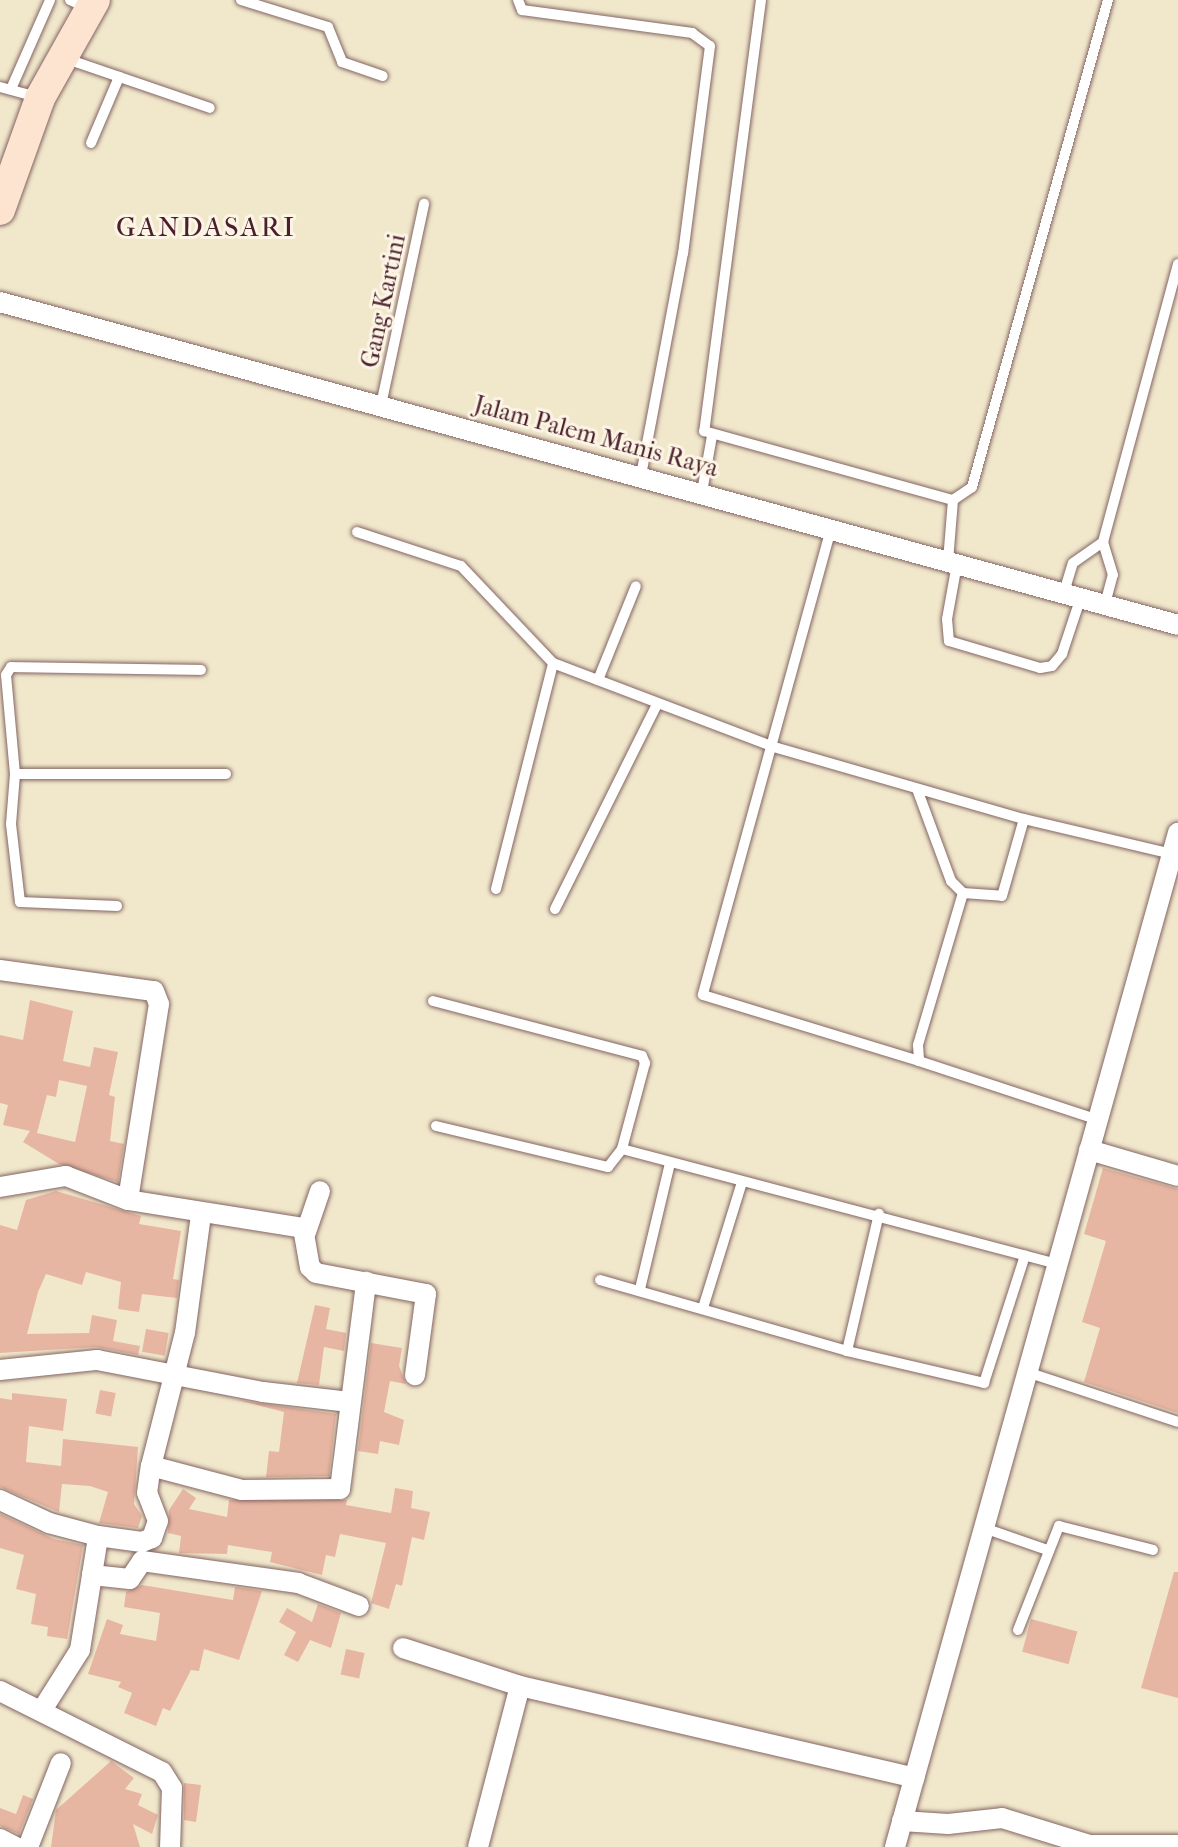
<!DOCTYPE html>
<html>
<head>
<meta charset="utf-8">
<style>
  body { margin:0 }
  #map { position:relative; width:1178px; height:1847px; overflow:hidden; background:#f1e8cc; font-family:"IM FELL French Canon",serif }
  div>[style] { position:absolute }
  [style*='--x'] { left:calc(var(--x)*1px); top:calc(var(--y)*1px); width:calc(var(--w)*1px); rotate:calc(var(--a)*1deg) }
  .building>* { inset:0; background:#e7b6a2; transform-origin:0 0 }
  .roads { filter:drop-shadow(0 0 2px #846563) drop-shadow(0 0 2px #846563) }
  .service>* { height:10px; margin:-5px; padding:0 5px; transform-origin:5px; border-radius:5px; background:#fff }
  .minor>* { height:20px; margin:-10px; padding:0 10px; transform-origin:10px; border-radius:10px; background:#fff }
  .secondary>* { height:30px; margin:-15px; padding:0 15px; transform-origin:15px; border-radius:15px; background:#fde4d0 }
  span { translate:-50% -50%; white-space:nowrap; text-align:center; line-height:1.15; -webkit-text-stroke:6px #fcf5e5; paint-order:stroke }
  .street-label { font-size:24px; color:#4a1f2b }
  .quarter-label { font-size:28px; color:#4a1f2b; letter-spacing:2px }
</style>
</head>
<body>
<div id="map">
  <div class="building">
    <i style="clip-path:polygon(evenodd,30px 1000px,73px 1011px,63px 1061px,90px 1067px,94px 1047px,118px 1052px,109px 1095px,115px 1097px,110px 1141px,124px 1144px,118px 1182px,59px 1164px,23px 1142px,30px 1131px,3px 1125px,8px 1105px,0 1103px,0 1035px,23px 1040px,30px 1000px,59px 1080px,87px 1086px,75px 1142px,37px 1133px,47px 1095px,56px 1097px,59px 1080px)"></i>
    <i style="clip-path:polygon(1103px 1168px,1178px 1189px,1178px 1413px,1084px 1382px,1100px 1328px,1082px 1322px,1106px 1241px,1084px 1234px)"></i>
    <i style="clip-path:polygon(56px 1191px,141px 1216px,139px 1224px,181px 1231px,173px 1279px,179px 1280px,177px 1298px,142px 1294px,139px 1312px,118px 1309px,121px 1282px,86px 1272px,82px 1285px,46px 1274px,38px 1292px,27px 1334px,89px 1333px,92px 1315px,117px 1320px,113px 1341px,140px 1346px,138px 1355px,96px 1347px,0 1353px,0 1225px,17px 1230px,26px 1200px)"></i>
    <i style="clip-path:polygon(315px 1305px,330px 1308px,326px 1329px,346px 1333px,344px 1351px,324px 1347px,319px 1385px,297px 1383px)"></i>
    <i style="left:146px;top:1329px;width:23px;height:23px;rotate:10deg"></i>
    <i style="clip-path:polygon(371px 1343px,402px 1348px,399px 1366px,406px 1384px,390px 1381px,384px 1412px,404px 1420px,399px 1445px,380px 1441px,378px 1454px,358px 1451px)"></i>
    <i style="left:100px;top:1390px;width:16px;height:24px;rotate:11deg"></i>
    <i style="clip-path:polygon(12px 1393px,67px 1399px,63px 1431px,29px 1426px,26px 1462px,61px 1466px,63px 1439px,138px 1447px,134px 1504px,142px 1516px,138px 1528px,99px 1523px,108px 1492px,90px 1486px,62px 1484px,59px 1512px,0 1487px,0 1398px,12px 1400px)"></i>
    <i style="clip-path:polygon(237px 1400px,336px 1414px,329px 1476px,266px 1477px,269px 1451px,279px 1452px,284px 1412px)"></i>
    <i style="clip-path:polygon(395px 1488px,413px 1491px,411px 1508px,430px 1512px,424px 1540px,412px 1537px,402px 1586px,396px 1584px,389px 1609px,371px 1603px,386px 1543px,340px 1534px,335px 1557px,326px 1555px,322px 1575px,270px 1562px,272px 1552px,228px 1545px,227px 1554px,179px 1553px,181px 1536px,168px 1533px,169px 1510px,183px 1489px,196px 1498px,189px 1509px,227px 1517px,229px 1500px,347px 1500px,346px 1505px,391px 1513px)"></i>
    <i style="clip-path:polygon(0 1514px,54px 1539px,83px 1545px,67px 1639px,47px 1636px,48px 1627px,31px 1624px,36px 1594px,16px 1589px,24px 1555px,0 1548px)"></i>
    <i style="clip-path:polygon(1174px 1572px,1178px 1572px,1178px 1698px,1141px 1688px)"></i>
    <i style="clip-path:polygon(142px 1585px,233px 1600px,235px 1587px,262px 1591px,239px 1660px,204px 1649px,199px 1671px,191px 1670px,170px 1711px,163px 1708px,156px 1726px,124px 1713px,132px 1693px,118px 1687px,121px 1682px,88px 1674px,107px 1619px,123px 1625px,120px 1634px,156px 1641px,160px 1613px,124px 1607px,126px 1592px)"></i>
    <i style="clip-path:polygon(318px 1604px,341px 1613px,331px 1648px,310px 1640px,298px 1662px,284px 1655px,296px 1632px,279px 1622px,287px 1608px,312px 1622px)"></i>
    <i style="left:1031px;top:1619px;width:48px;height:34px;rotate:15deg"></i>
    <i style="left:346px;top:1649px;width:19px;height:26px;rotate:12deg"></i>
    <i style="clip-path:polygon(111px 1761px,134px 1778px,125px 1789px,142px 1794px,138px 1805px,158px 1815px,152px 1834px,133px 1824px,140px 1847px,51px 1847px,56px 1810px)"></i>
    <i style="clip-path:polygon(184px 1783px,201px 1785px,196px 1822px,184px 1820px)"></i>
    <i style="clip-path:polygon(23px 1795px,33px 1799px,19px 1834px,0 1826px,0 1808px,16px 1814px)"></i>
  </div>
  <div class="roads">
    <div class="service">
      <i style="--x:70;--y:0;--w:19;--a:25"></i>
      <i style="--x:241;--y:0;--w:91;--a:17.2"></i>
      <i style="--x:328;--y:27;--w:38;--a:68"></i>
      <i style="--x:342;--y:62;--w:43;--a:18.9"></i>
      <i style="--x:518;--y:0;--w:11;--a:68"></i>
      <i style="--x:522;--y:10;--w:172;--a:7.7"></i>
      <i style="--x:692;--y:33;--w:22;--a:36"></i>
      <i style="--x:710;--y:46;--w:209;--a:97.4"></i>
      <i style="--x:683;--y:253;--w:227;--a:100.7"></i>
      <i style="--x:761;--y:0;--w:435;--a:97.5"></i>
      <i style="--x:704;--y:431;--w:258;--a:15.5"></i>
      <i style="--x:953;--y:500;--w:23;--a:-34"></i>
      <i style="--x:972;--y:487;--w:506;--a:-74.4"></i>
      <i style="--x:64;--y:58;--w:154;--a:18.9"></i>
      <i style="--x:0;--y:87;--w:38;--a:15"></i>
      <i style="--x:11;--y:89;--w:97;--a:-66.3"></i>
      <i style="--x:91;--y:143;--w:72;--a:-67"></i>
      <i style="--x:381;--y:405;--w:206;--a:-77.9"></i>
      <i style="--x:702;--y:492;--w:57;--a:-79.9"></i>
      <i style="--x:831;--y:529;--w:483;--a:105.4"></i>
      <i style="--x:703;--y:995;--w:226;--a:17"></i>
      <i style="--x:357;--y:532;--w:109;--a:18.1"></i>
      <i style="--x:461;--y:566;--w:134;--a:46.5"></i>
      <i style="--x:553;--y:663;--w:236;--a:20.8"></i>
      <i style="--x:774;--y:747;--w:260;--a:16.1"></i>
      <i style="--x:1024;--y:819;--w:152;--a:13.3"></i>
      <i style="--x:948;--y:561;--w:61;--a:-85.3"></i>
      <i style="--x:957;--y:564;--w:56;--a:100.3"></i>
      <i style="--x:947;--y:619;--w:22;--a:85"></i>
      <i style="--x:949;--y:641;--w:95;--a:16.5"></i>
      <i style="--x:1040;--y:668;--w:12;--a:-9"></i>
      <i style="--x:1052;--y:666;--w:16;--a:-50"></i>
      <i style="--x:1062;--y:654;--w:60;--a:-71.6"></i>
      <i style="--x:1064;--y:592;--w:30;--a:-73"></i>
      <i style="--x:1073;--y:563;--w:37;--a:-35"></i>
      <i style="--x:1105;--y:604;--w:30;--a:-75"></i>
      <i style="--x:1113;--y:575;--w:34;--a:-107"></i>
      <i style="--x:1103;--y:542;--w:288;--a:-74.9"></i>
      <i style="--x:598;--y:680;--w:101;--a:-68"></i>
      <i style="--x:15;--y:774;--w:211;--a:0"></i>
      <i style="--x:917;--y:789;--w:98;--a:69.7"></i>
      <i style="--x:951;--y:881;--w:17;--a:45"></i>
      <i style="--x:963;--y:893;--w:159;--a:106.5"></i>
      <i style="--x:918;--y:1045;--w:16;--a:86"></i>
      <i style="--x:919;--y:1061;--w:188;--a:18.2"></i>
      <i style="--x:496;--y:889;--w:233;--a:-75.8"></i>
      <i style="--x:963;--y:893;--w:39;--a:4"></i>
      <i style="--x:1002;--y:896;--w:80;--a:-74.1"></i>
      <i style="--x:117;--y:906;--w:97;--a:-177.6"></i>
      <i style="--x:20;--y:902;--w:79;--a:-96.6"></i>
      <i style="--x:11;--y:824;--w:50;--a:-85.4"></i>
      <i style="--x:15;--y:774;--w:99;--a:-95.2"></i>
      <i style="--x:6;--y:675;--w:9;--a:-58"></i>
      <i style="--x:11;--y:667;--w:190;--a:0.9"></i>
      <i style="--x:555;--y:909;--w:229;--a:-63.5"></i>
      <i style="--x:433;--y:1001;--w:216;--a:14.7"></i>
      <i style="--x:642;--y:1056;--w:8;--a:67"></i>
      <i style="--x:645;--y:1063;--w:89;--a:105"></i>
      <i style="--x:622;--y:1149;--w:450;--a:14.8"></i>
      <i style="--x:436;--y:1126;--w:177;--a:13.4"></i>
      <i style="--x:608;--y:1167;--w:23;--a:-52"></i>
      <i style="--x:600;--y:1280;--w:257;--a:16"></i>
      <i style="--x:847;--y:1351;--w:141;--a:13.1"></i>
      <i style="--x:984;--y:1383;--w:134;--a:-72.2"></i>
      <i style="--x:640;--y:1289;--w:130;--a:-76.6"></i>
      <i style="--x:703;--y:1308;--w:132;--a:-72.8"></i>
      <i style="--x:847;--y:1351;--w:141;--a:-76.9"></i>
      <i style="--x:1027;--y:1372;--w:159;--a:18.3"></i>
      <i style="--x:984;--y:1528;--w:67;--a:19.2"></i>
      <i style="--x:1018;--y:1630;--w:112;--a:-68.5"></i>
      <i style="--x:1059;--y:1526;--w:97;--a:14.3"></i>
    </div>
    <div class="minor">
      <i style="--x:0;--y:302;--w:1221;--a:15.33"></i>
      <i style="--x:0;--y:970;--w:155;--a:7.8"></i>
      <i style="--x:154;--y:991;--w:14;--a:69"></i>
      <i style="--x:159;--y:1004;--w:198;--a:99"></i>
      <i style="--x:128;--y:1200;--w:177;--a:9.1"></i>
      <i style="--x:303;--y:1228;--w:40;--a:80"></i>
      <i style="--x:310;--y:1267;--w:8;--a:45"></i>
      <i style="--x:316;--y:1273;--w:112;--a:10.8"></i>
      <i style="--x:426;--y:1294;--w:82;--a:97.7"></i>
      <i style="--x:1089;--y:1150;--w:93;--a:16.3"></i>
      <i style="--x:0;--y:1187;--w:67;--a:-9.5"></i>
      <i style="--x:66;--y:1176;--w:66;--a:21.2"></i>
      <i style="--x:306;--y:1232;--w:43;--a:-71.1"></i>
      <i style="--x:0;--y:1370;--w:98;--a:-5.9"></i>
      <i style="--x:97;--y:1360;--w:169;--a:10.9"></i>
      <i style="--x:263;--y:1392;--w:87;--a:6.6"></i>
      <i style="--x:151;--y:1466;--w:94;--a:14.8"></i>
      <i style="--x:242;--y:1490;--w:98;--a:-0.6"></i>
      <i style="--x:340;--y:1489;--w:209;--a:-82.8"></i>
      <i style="--x:0;--y:1500;--w:54;--a:25.1"></i>
      <i style="--x:49;--y:1523;--w:51;--a:14.9"></i>
      <i style="--x:92;--y:1575;--w:39;--a:-81"></i>
      <i style="--x:98;--y:1536;--w:44;--a:7.8"></i>
      <i style="--x:142;--y:1542;--w:11;--a:-22"></i>
      <i style="--x:152;--y:1538;--w:18;--a:-71"></i>
      <i style="--x:158;--y:1521;--w:30;--a:-111"></i>
      <i style="--x:147;--y:1493;--w:27;--a:-82"></i>
      <i style="--x:151;--y:1466;--w:137;--a:-75.7"></i>
      <i style="--x:185;--y:1333;--w:119;--a:-82.3"></i>
      <i style="--x:403;--y:1648;--w:123;--a:18"></i>
      <i style="--x:520;--y:1686;--w:405;--a:13.1"></i>
      <i style="--x:0;--y:1691;--w:181;--a:26.6"></i>
      <i style="--x:162;--y:1772;--w:19;--a:58"></i>
      <i style="--x:172;--y:1788;--w:59;--a:91.9"></i>
      <i style="--x:42;--y:1710;--w:71;--a:-57.7"></i>
      <i style="--x:80;--y:1650;--w:76;--a:-80.9"></i>
      <i style="--x:92;--y:1575;--w:38;--a:6"></i>
      <i style="--x:130;--y:1579;--w:22;--a:-56"></i>
      <i style="--x:142;--y:1561;--w:158;--a:8"></i>
      <i style="--x:298;--y:1583;--w:65;--a:20.7"></i>
      <i style="--x:902;--y:1821;--w:46;--a:3.7"></i>
      <i style="--x:948;--y:1824;--w:54;--a:-6.3"></i>
      <i style="--x:1002;--y:1818;--w:91;--a:17.2"></i>
      <i style="--x:1089;--y:1845;--w:89;--a:0"></i>
      <i style="--x:0;--y:1839;--w:18;--a:27"></i>
      <i style="--x:28;--y:1847;--w:90;--a:-68.6"></i>
      <i style="--x:478;--y:1847;--w:166;--a:-75.4"></i>
      <i style="--x:895;--y:1847;--w:1053;--a:-74.41"></i>
    </div>
    <div class="secondary">
      <i style="--x:0;--y:210;--w:119;--a:-70.3"></i>
      <i style="--x:40;--y:98;--w:112;--a:-60.7"></i>
    </div>
  </div>
  <div class="street-label">
    <span style="left:384px;top:301px;rotate:-78deg">Gang Kartini</span>
    <span style="left:596px;top:437px;rotate:15deg">Jalam Palem Manis Raya</span>
  </div>
  <div class="quarter-label">
    <span style="left:206px;top:227px">GANDASARI</span>
  </div>
</div>
</body>
</html>
